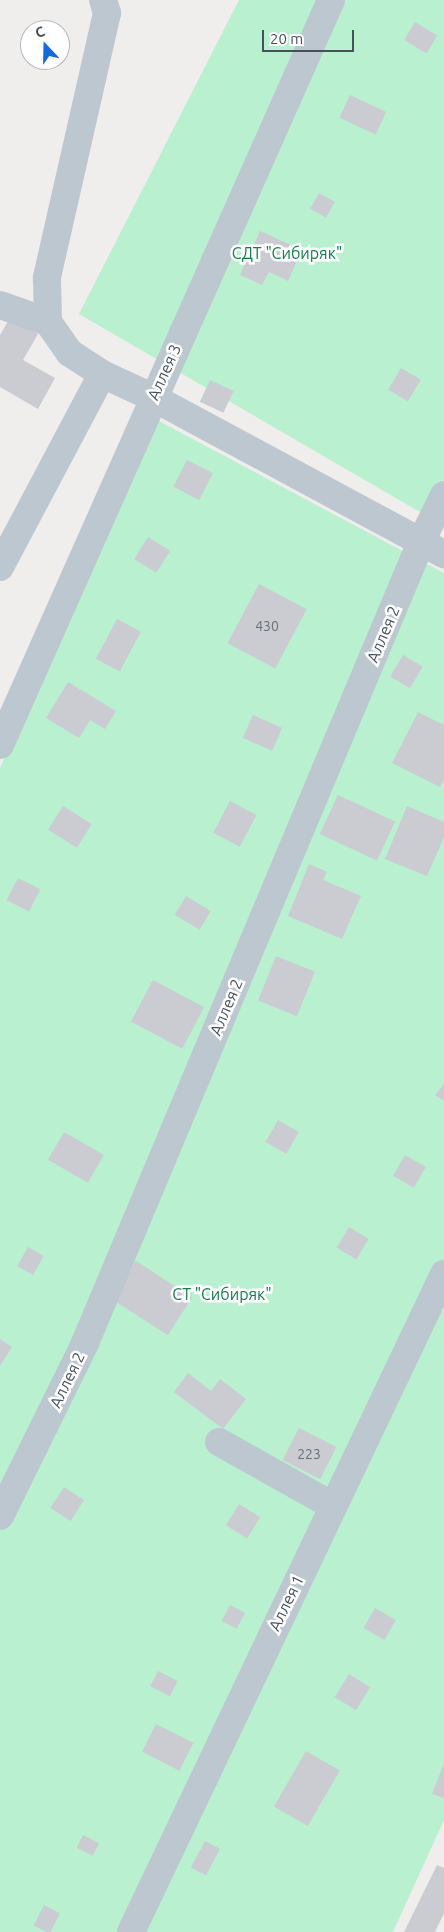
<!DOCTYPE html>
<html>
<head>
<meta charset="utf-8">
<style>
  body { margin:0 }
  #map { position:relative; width:444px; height:1932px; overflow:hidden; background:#f0eded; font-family:Ubuntu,sans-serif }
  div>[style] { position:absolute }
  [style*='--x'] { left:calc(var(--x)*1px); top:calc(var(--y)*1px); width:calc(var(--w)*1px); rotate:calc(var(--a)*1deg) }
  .green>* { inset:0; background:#b9f0cf }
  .building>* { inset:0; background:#caccd2; transform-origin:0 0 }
  .minor>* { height:28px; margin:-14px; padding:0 14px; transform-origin:14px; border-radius:14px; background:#bdc7d0 }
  span { translate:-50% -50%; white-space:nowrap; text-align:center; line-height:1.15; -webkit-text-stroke:5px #fff; paint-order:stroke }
  .number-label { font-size:14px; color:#666f79 }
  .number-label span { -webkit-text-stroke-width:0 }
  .park-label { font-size:16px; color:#12804b }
  .street-label { font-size:16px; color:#45505b }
  .north { position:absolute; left:20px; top:20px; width:50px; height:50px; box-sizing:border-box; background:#fff; border:1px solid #b5b9bd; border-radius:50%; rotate:339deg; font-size:14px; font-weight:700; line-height:20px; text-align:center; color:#45505b }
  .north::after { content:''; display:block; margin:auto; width:18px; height:22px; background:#116ae6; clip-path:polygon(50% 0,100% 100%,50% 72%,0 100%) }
  .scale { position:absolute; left:262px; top:30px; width:92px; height:22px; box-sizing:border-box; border:2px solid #45505b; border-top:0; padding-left:6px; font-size:15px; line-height:18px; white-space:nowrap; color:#45505b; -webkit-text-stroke:4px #fff; paint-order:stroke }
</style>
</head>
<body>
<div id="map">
  <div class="green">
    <i style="clip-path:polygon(239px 0,444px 0,444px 526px,79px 314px)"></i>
    <i style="clip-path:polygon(157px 420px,444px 573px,444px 1820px,393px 1932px,0 1932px,0 768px)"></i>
  </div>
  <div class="building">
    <i style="left:415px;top:22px;width:26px;height:21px;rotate:31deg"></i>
    <i style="left:350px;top:95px;width:40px;height:25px;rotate:25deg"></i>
    <i style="left:319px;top:193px;width:18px;height:18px;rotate:29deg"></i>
    <i style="clip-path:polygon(260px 231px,302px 250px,288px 281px,269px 272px,262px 285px,240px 275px)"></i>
    <i style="clip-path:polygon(10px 318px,38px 334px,23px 360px,55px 378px,38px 409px,0 387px,0 335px)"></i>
    <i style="left:401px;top:368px;width:23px;height:25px;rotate:31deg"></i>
    <i style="left:210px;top:380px;width:26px;height:24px;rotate:25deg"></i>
    <i style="left:187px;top:460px;width:29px;height:30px;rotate:27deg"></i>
    <i style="left:148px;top:537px;width:26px;height:26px;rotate:32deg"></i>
    <i style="left:259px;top:584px;width:54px;height:67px;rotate:28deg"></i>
    <i style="left:117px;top:619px;width:27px;height:45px;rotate:28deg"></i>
    <i style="left:403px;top:655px;width:23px;height:25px;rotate:31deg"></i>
    <i style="clip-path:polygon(68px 682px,116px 711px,105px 729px,90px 720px,79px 738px,46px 718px)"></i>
    <i style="clip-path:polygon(418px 712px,444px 725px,444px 779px,440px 787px,392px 763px)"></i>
    <i style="left:253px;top:715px;width:32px;height:25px;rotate:24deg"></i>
    <i style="left:338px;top:795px;width:63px;height:43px;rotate:25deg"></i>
    <i style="left:230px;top:801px;width:30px;height:36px;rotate:28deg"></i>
    <i style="left:63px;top:806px;width:34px;height:28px;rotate:32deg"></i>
    <i style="clip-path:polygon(407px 806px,444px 822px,444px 837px,427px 876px,385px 859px)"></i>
    <i style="clip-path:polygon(309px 864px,327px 872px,323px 880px,361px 896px,342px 939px,288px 916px)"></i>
    <i style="left:18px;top:878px;width:25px;height:25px;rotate:27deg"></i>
    <i style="left:186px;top:896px;width:29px;height:22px;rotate:31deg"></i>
    <i style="left:276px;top:956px;width:42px;height:48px;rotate:22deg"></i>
    <i style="left:153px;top:980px;width:58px;height:47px;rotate:28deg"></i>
    <i style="clip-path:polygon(444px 1084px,444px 1101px,435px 1095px)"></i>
    <i style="left:278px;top:1120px;width:24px;height:25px;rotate:30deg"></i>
    <i style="left:64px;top:1132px;width:46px;height:32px;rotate:30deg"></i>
    <i style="left:405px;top:1155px;width:24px;height:24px;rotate:30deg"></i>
    <i style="left:349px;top:1227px;width:23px;height:24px;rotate:31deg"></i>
    <i style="left:28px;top:1247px;width:18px;height:22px;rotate:29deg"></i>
    <i style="left:136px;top:1261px;width:67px;height:45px;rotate:33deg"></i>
    <i style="clip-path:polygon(0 1339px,12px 1347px,0 1366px)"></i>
    <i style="clip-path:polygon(188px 1373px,211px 1391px,220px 1379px,246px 1399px,223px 1429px,174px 1392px)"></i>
    <i style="left:299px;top:1428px;width:42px;height:36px;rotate:27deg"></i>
    <i style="left:64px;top:1487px;width:24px;height:25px;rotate:33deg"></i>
    <i style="left:239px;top:1504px;width:25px;height:25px;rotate:32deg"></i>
    <i style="left:230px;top:1605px;width:17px;height:18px;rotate:28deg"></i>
    <i style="left:375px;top:1608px;width:24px;height:23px;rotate:30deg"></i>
    <i style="left:158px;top:1671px;width:22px;height:17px;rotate:27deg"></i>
    <i style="left:349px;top:1674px;width:25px;height:27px;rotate:32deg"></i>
    <i style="left:156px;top:1724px;width:42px;height:31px;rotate:27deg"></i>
    <i style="left:306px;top:1751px;width:39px;height:64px;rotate:30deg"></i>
    <i style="clip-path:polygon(444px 1763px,444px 1798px,432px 1794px)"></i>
    <i style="left:83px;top:1835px;width:18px;height:14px;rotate:27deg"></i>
    <i style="left:205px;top:1841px;width:17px;height:30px;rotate:28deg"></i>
    <i style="clip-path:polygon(437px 1865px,444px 1868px,444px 1913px,435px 1932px,404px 1932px)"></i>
    <i style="left:44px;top:1905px;width:18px;height:23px;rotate:27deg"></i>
  </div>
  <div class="minor">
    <i style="--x:103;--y:0;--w:14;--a:73"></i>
    <i style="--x:107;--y:13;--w:272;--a:102.8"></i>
    <i style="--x:47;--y:278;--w:44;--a:88.7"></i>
    <i style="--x:48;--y:322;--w:38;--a:55"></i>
    <i style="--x:70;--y:353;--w:38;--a:33"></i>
    <i style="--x:102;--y:374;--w:55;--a:24.7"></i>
    <i style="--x:152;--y:397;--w:332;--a:28.3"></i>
    <i style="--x:0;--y:305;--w:51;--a:19.5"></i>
    <i style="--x:0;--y:567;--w:218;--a:-62.1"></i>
    <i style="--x:0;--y:745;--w:815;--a:-66.04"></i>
    <i style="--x:219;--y:1442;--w:131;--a:29.3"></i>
    <i style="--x:0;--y:1516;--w:193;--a:-63.8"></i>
    <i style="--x:85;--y:1343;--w:869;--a:-67.24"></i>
    <i style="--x:421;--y:542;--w:52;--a:-63.9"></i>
    <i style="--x:131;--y:1932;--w:729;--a:-64.56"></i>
  </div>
  <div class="number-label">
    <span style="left:267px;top:626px">430</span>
    <span style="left:309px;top:1454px">223</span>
  </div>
  <div class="park-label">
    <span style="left:287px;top:253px">СДТ "Сибиряк"</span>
    <span style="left:222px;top:1294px">СТ "Сибиряк"</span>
  </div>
  <div class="street-label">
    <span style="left:164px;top:372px;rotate:-66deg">Аллея 3</span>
    <span style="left:383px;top:634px;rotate:-67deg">Аллея 2</span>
    <span style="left:226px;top:1007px;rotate:-67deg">Аллея 2</span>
    <span style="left:67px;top:1380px;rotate:-64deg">Аллея 2</span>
    <span style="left:286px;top:1603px;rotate:-64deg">Аллея 1</span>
  </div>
  <div class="north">С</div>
  <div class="scale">20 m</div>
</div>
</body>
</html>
